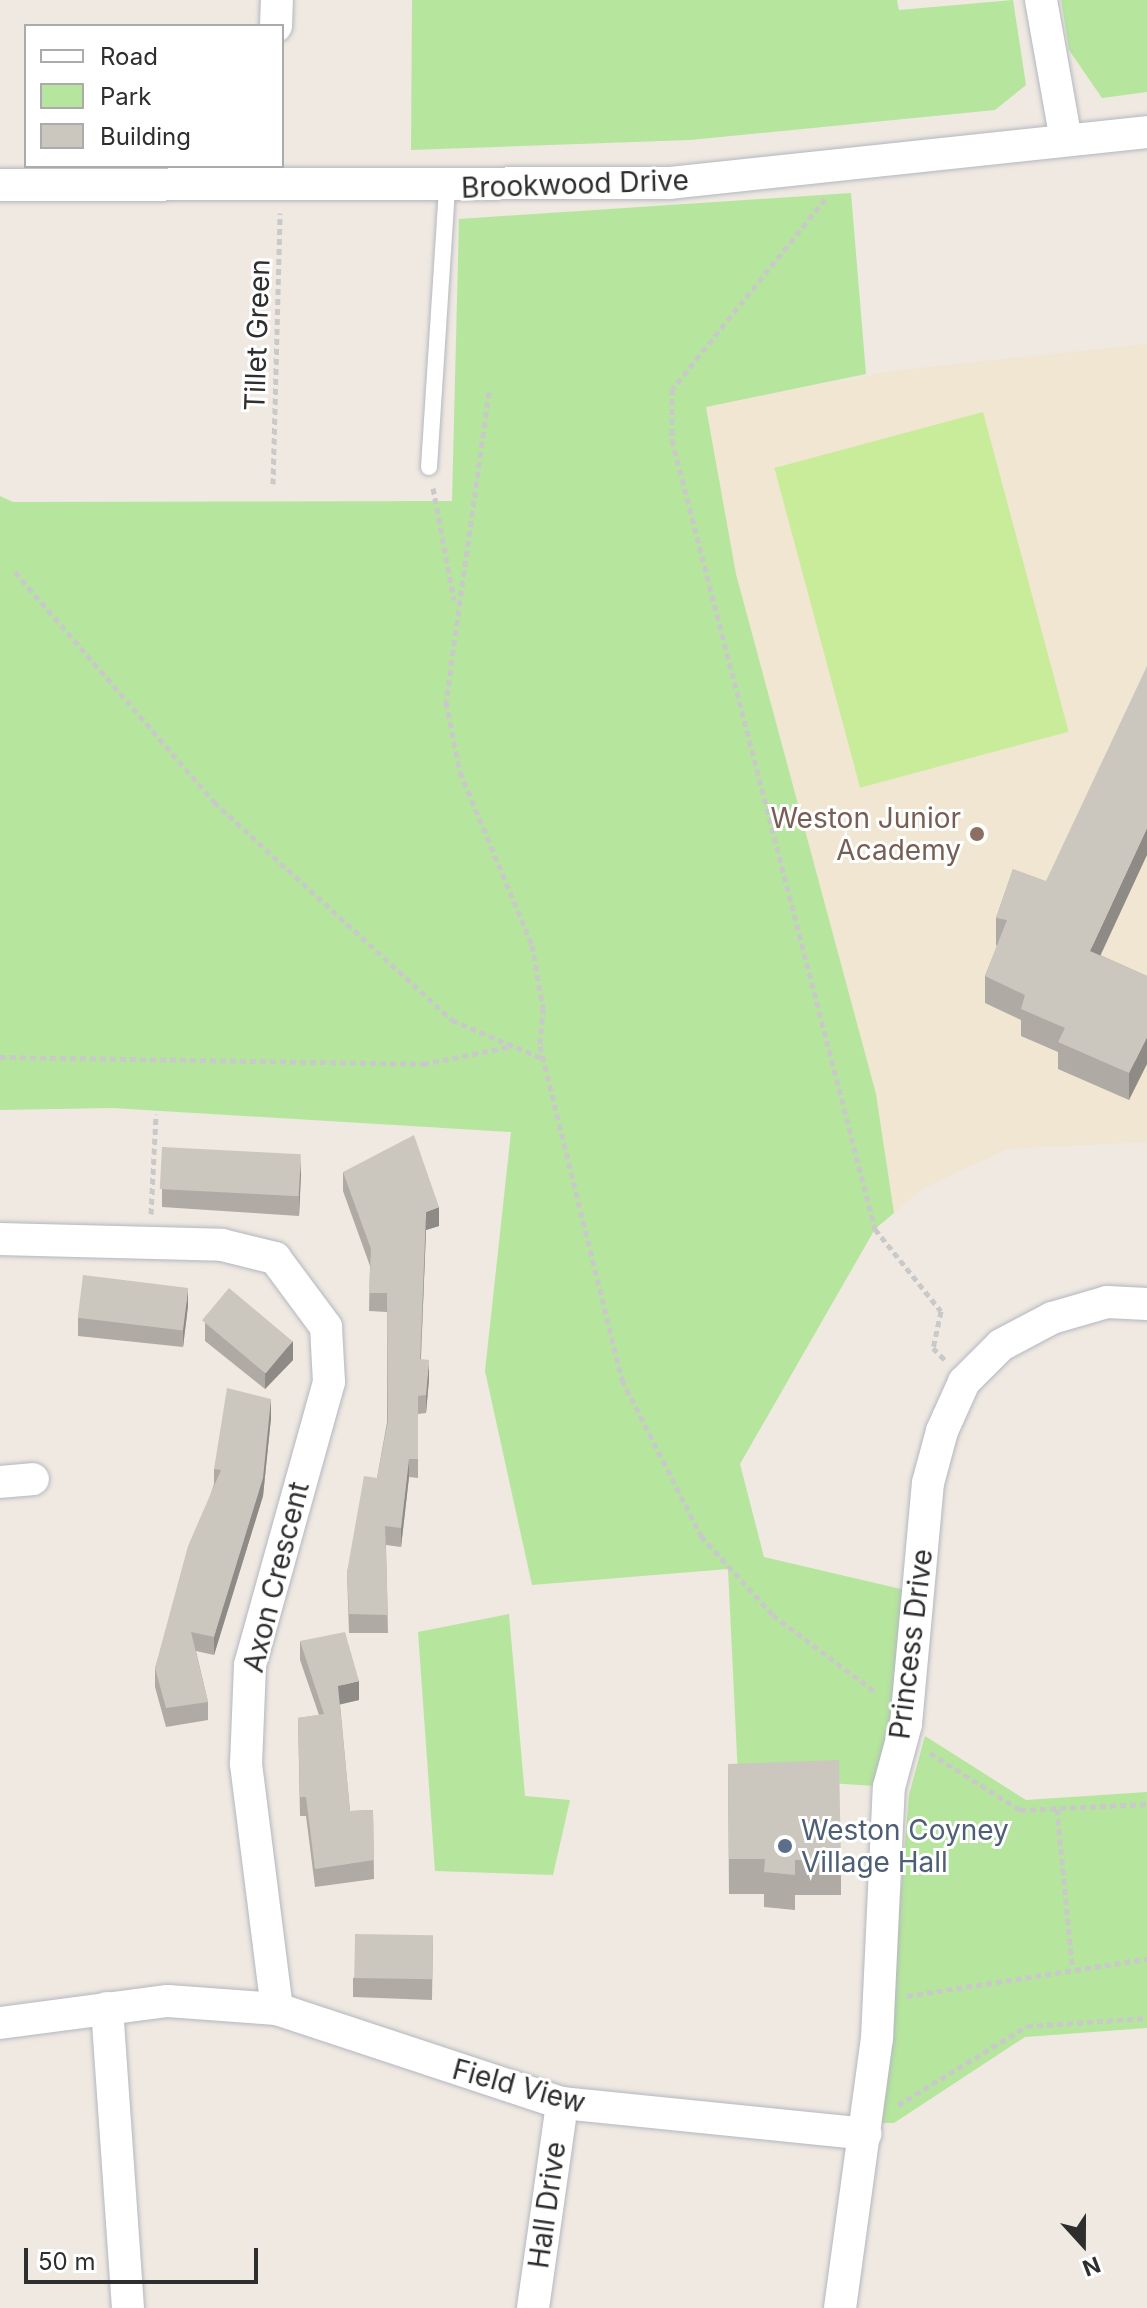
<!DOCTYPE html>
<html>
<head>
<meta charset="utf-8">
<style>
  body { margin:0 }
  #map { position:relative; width:1147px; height:2308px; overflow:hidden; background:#efe9e1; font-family:Inter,sans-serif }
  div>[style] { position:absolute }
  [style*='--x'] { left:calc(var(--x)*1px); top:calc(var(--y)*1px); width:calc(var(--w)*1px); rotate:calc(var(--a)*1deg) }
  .education>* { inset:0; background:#f0e6d1 }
  .green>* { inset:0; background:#b6e59e }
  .pitch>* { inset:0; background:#c9ec9a; transform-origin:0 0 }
  .path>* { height:5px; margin-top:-2.5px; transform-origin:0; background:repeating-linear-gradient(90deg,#c9c9c9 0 6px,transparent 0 10px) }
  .roads { filter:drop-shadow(0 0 2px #b4b7c1) drop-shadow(0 0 2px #b4b7c1) }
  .lane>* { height:16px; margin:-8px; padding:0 8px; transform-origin:8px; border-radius:8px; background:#fff }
  .street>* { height:32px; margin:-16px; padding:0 16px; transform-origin:16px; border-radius:16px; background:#fff }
  .wall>* { inset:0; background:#afaba4 }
  .shaded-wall>* { inset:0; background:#8e8b86 }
  .building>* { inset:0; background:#cbc7bf; transform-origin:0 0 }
  .dots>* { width:22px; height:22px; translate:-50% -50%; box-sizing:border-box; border:4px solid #fff; border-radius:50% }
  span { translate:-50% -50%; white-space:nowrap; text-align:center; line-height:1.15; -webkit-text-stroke:6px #fff; paint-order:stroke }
  .street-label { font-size:28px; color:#2e2e2e }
  .education-label { font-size:28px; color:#785e54 }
  .right { translate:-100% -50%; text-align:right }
  .service-label { font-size:28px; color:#4e5e75 }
  .left { translate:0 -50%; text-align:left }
  .legend { position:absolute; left:24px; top:24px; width:260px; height:144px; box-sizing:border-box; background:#fff; border:2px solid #ababab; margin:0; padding:10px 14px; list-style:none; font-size:24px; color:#2e2e2e }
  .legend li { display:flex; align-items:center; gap:16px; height:40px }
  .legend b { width:40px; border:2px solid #ababab }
  .north { position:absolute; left:1043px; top:2204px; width:80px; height:80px; -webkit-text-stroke:6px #fff; paint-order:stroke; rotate:159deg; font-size:22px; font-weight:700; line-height:32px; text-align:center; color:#2e2e2e }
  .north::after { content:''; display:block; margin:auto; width:28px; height:36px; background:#2e2e2e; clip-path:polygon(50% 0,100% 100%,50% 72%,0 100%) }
  .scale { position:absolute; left:24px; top:2248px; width:234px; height:36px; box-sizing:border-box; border:4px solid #2e2e2e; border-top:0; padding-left:10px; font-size:24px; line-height:28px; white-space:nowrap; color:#2e2e2e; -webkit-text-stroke:6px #fff; paint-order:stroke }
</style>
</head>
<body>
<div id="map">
  <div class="education">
    <i style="clip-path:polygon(1147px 344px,1147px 1142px,1007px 1149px,924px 1188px,894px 1213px,876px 1094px,736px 574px,706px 406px,891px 371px)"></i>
  </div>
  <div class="green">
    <i style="clip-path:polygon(412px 0,897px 0,899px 10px,1013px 0,1026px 85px,995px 110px,690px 140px,411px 150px)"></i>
    <i style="clip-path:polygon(1061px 0,1147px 0,1147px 92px,1102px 98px,1069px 50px)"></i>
    <i style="clip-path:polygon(851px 193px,866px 374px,706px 407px,736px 574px,876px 1094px,894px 1213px,875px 1229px,740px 1464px,764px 1557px,918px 1593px,889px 1787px,738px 1777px,728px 1569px,532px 1585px,485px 1371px,511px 1132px,112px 1108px,0 1110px,0 496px,13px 502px,452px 501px,459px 219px)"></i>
    <i style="clip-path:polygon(509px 1614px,525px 1796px,570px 1800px,553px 1875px,435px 1871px,418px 1632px)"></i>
    <i style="clip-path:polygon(925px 1736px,1026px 1800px,1147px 1792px,1147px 2028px,1025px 2037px,894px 2123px,881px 2123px,909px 1795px)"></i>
  </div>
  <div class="pitch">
    <i style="left:983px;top:412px;width:331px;height:216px;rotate:75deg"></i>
  </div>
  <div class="path">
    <i style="--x:825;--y:199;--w:244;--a:128.8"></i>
    <i style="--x:672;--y:389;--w:51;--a:90"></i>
    <i style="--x:672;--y:440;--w:815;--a:75.57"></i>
    <i style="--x:875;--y:1229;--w:105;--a:51.2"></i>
    <i style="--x:941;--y:1311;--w:38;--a:102"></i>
    <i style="--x:933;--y:1348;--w:17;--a:45"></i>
    <i style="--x:489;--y:392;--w:313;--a:97.9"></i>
    <i style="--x:446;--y:702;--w:71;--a:78.7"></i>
    <i style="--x:460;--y:772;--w:187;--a:67.4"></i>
    <i style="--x:532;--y:945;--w:64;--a:80.1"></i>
    <i style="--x:543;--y:1008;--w:38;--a:95"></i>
    <i style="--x:540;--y:1046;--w:344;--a:76.2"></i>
    <i style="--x:622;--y:1380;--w:175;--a:63.1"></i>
    <i style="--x:701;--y:1536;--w:107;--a:47.7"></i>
    <i style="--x:773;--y:1615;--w:130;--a:36.9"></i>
    <i style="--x:273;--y:484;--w:271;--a:-88.5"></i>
    <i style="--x:433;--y:488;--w:114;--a:79.4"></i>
    <i style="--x:15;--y:572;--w:304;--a:49.1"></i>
    <i style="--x:214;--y:802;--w:323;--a:42.5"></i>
    <i style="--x:452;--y:1020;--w:100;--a:23"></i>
    <i style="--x:0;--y:1057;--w:423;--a:0.9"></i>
    <i style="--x:423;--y:1064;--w:91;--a:-11.4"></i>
    <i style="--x:151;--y:1214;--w:100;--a:-87.1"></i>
    <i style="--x:930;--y:1753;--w:107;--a:32.3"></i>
    <i style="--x:1020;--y:1810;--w:127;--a:-2.7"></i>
    <i style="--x:1057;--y:1809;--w:158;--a:84.5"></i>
    <i style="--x:907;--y:1996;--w:243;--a:-8.8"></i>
    <i style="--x:898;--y:2105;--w:151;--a:-31.5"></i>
    <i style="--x:1027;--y:2026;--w:120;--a:-3.8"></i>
  </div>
  <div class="roads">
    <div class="lane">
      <i style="--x:429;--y:467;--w:280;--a:-86.3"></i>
    </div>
    <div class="street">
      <i style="--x:1041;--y:0;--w:142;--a:79.9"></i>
      <i style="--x:276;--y:26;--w:26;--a:-88"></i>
      <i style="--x:0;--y:185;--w:670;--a:-0.17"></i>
      <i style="--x:670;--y:183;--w:480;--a:-6.1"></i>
      <i style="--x:0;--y:1239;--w:222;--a:1.5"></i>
      <i style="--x:222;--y:1245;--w:55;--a:13.8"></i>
      <i style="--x:275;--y:1258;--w:86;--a:53.5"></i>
      <i style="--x:326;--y:1327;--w:55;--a:86.9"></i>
      <i style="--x:329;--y:1382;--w:294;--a:105.6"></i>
      <i style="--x:250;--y:1665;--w:99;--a:92.3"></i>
      <i style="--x:246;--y:1764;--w:247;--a:82.8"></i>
      <i style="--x:0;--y:1482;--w:33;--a:-5"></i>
      <i style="--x:107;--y:2008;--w:301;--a:86"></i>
      <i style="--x:0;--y:2023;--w:169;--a:-7.5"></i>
      <i style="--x:168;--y:2001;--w:109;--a:4.2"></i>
      <i style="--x:277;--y:2009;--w:300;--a:18.3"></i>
      <i style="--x:562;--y:2103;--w:305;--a:5.8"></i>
      <i style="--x:533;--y:2308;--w:207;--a:-81.9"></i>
      <i style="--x:840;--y:2308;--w:273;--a:-82.2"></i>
      <i style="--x:877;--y:2038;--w:251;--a:-87.3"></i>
      <i style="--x:889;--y:1787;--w:65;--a:-74.9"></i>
      <i style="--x:906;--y:1724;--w:242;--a:-84.8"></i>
      <i style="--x:928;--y:1483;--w:54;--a:-74.9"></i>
      <i style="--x:942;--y:1431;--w:54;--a:-65.8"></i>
      <i style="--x:964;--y:1382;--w:52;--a:-45"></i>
      <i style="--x:1001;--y:1345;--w:58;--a:-27.9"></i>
      <i style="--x:1052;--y:1318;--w:57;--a:-16.2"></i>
      <i style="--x:1107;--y:1302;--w:40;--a:2.9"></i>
    </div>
  </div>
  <div class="wall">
    <i style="clip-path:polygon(1013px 869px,1100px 955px,1147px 976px,1129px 1100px,1058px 1069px,1058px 1052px,1021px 1036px,1021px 1020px,985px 1003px,985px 976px,997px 946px,996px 945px,996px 918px)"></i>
    <i style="clip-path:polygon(162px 1147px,301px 1173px,299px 1216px,162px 1207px)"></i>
    <i style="clip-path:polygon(343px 1172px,439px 1226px,426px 1230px,421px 1359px,429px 1379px,426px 1413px,418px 1414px,418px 1478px,409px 1477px,401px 1547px,386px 1545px,388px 1633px,349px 1633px,347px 1572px,377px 1478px,387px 1422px,387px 1312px,369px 1311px,370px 1266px,343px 1191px)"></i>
    <i style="clip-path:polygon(188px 1306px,183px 1347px,78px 1336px,78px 1318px)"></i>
    <i style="clip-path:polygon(205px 1322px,293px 1360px,265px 1389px,205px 1341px)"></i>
    <i style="clip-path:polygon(271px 1418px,263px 1496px,214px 1655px,196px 1651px,208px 1702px,208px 1720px,166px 1727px,155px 1687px,155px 1668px,214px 1484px,214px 1469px)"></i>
    <i style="clip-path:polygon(300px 1641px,359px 1700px,340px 1704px,350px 1811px,373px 1810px,374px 1879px,315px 1887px,306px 1816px,300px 1816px,298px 1718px,319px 1715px,300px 1660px)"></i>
    <i style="clip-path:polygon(728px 1764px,841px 1860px,841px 1895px,795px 1895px,795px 1910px,764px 1907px,764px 1894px,729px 1894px)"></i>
    <i style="clip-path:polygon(433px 1936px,432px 2000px,353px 1997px,353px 1978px)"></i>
  </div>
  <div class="shaded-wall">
    <i style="clip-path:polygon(1147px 828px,1147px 855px,1090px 978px,1090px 951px)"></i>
    <i style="clip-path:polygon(1147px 1037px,1147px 1064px,1129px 1100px,1129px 1073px)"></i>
    <i style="clip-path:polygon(301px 1155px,301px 1173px,299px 1216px,299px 1197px)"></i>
    <i style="clip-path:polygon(439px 1207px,439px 1226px,426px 1230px,420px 1378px,426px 1212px)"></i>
    <i style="clip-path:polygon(188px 1288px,188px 1306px,183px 1347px,183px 1328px)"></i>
    <i style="clip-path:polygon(293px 1341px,293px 1360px,265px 1389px,265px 1370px)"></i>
    <i style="clip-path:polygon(429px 1360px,429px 1379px,426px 1413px,426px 1395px)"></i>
    <i style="clip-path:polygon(271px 1399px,271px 1418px,263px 1496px,214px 1655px,214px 1637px)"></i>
    <i style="clip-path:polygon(409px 1459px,409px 1477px,401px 1547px,401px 1528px)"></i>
    <i style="clip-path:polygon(359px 1681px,359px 1700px,338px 1705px,338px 1686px)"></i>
  </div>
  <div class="building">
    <i style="clip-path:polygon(1147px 666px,1147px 828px,1090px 951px,1147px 976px,1147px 1037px,1129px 1073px,1058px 1042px,1065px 1028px,1021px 1009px,1025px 995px,985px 976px,1007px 920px,996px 918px,1013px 869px,1046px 881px)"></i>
    <i style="clip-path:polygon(414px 1135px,439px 1207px,426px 1212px,420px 1359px,429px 1360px,426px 1395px,418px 1396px,418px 1459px,409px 1459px,401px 1528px,385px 1526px,388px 1615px,349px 1614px,347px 1572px,364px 1476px,377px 1478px,388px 1421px,387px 1293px,369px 1293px,371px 1249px,343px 1172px)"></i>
    <i style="left:162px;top:1147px;width:139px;height:42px;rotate:3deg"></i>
    <i style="left:83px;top:1275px;width:106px;height:43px;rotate:7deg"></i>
    <i style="left:229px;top:1288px;width:83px;height:42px;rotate:40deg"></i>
    <i style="clip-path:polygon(227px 1388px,271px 1399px,263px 1478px,214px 1637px,191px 1632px,208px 1702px,166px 1708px,155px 1668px,188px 1546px,221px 1470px,214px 1469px)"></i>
    <i style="clip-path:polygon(345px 1632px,359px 1681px,338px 1686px,350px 1811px,373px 1810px,374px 1860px,315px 1869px,306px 1797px,300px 1797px,298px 1718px,324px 1714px,300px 1641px)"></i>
    <i style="clip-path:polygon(839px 1760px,841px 1860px,795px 1860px,795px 1875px,764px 1872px,765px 1859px,729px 1859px,728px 1764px)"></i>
    <i style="left:355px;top:1934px;width:78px;height:44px;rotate:1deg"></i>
  </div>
  <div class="dots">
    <i style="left:977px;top:834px;background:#8d6e63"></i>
    <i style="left:785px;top:1846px;background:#5c6f8a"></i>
  </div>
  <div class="street-label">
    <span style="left:575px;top:184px;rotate:-2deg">Brookwood Drive</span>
    <span style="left:257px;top:335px;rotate:-88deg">Tillet Green</span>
    <span style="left:276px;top:1577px;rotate:-76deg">Axon Crescent</span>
    <span style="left:911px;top:1644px;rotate:-83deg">Princess Drive</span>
    <span style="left:519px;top:2086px;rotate:15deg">Field View</span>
    <span style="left:547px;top:2205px;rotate:-82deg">Hall Drive</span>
  </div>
  <div class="education-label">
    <span class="right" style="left:961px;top:834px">Weston Junior<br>Academy</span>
  </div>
  <div class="service-label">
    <span class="left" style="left:801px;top:1846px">Weston Coyney<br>Village Hall</span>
  </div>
  <ul class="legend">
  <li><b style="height:10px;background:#fff"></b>Road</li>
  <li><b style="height:22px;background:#b6e59e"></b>Park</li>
  <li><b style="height:22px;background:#cbc7bf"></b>Building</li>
  </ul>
  <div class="north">N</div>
  <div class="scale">50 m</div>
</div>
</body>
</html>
